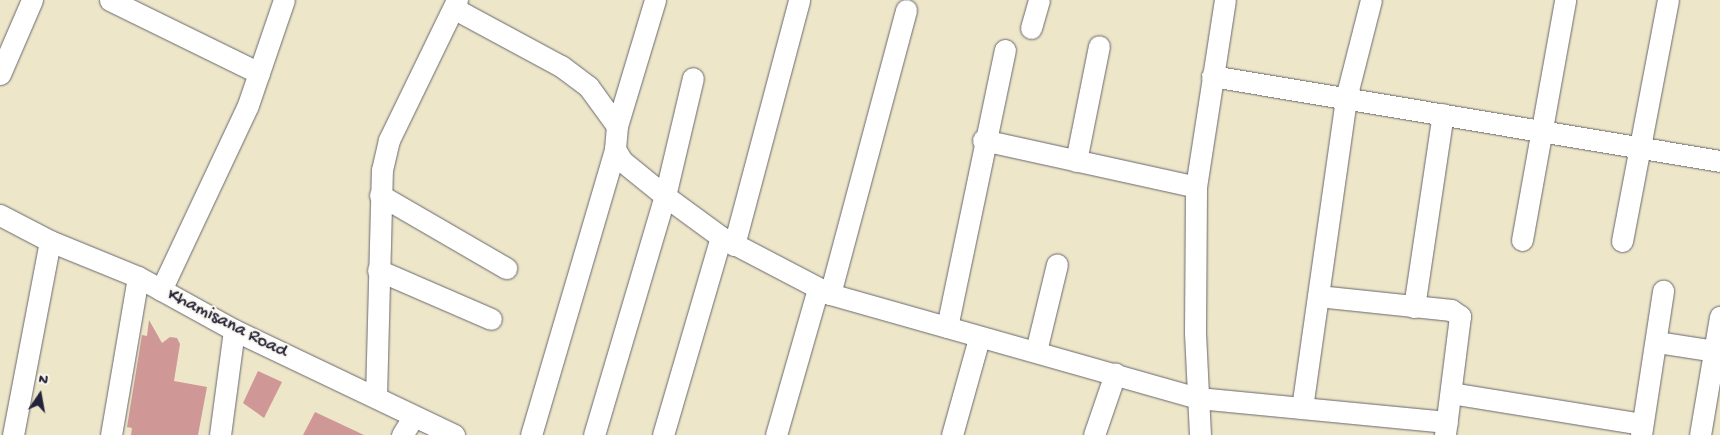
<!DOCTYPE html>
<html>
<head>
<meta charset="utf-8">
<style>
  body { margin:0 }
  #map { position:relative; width:1720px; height:435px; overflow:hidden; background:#ede6c9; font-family:"Gochi Hand",sans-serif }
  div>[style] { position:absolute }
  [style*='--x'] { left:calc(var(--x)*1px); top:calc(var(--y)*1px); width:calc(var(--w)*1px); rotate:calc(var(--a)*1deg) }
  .building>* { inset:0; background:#cf9795 }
  .roads { filter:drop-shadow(0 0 1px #69676d) drop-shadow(0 0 1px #69676d) }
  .minor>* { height:21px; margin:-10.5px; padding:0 10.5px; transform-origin:10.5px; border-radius:10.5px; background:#fff }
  span { translate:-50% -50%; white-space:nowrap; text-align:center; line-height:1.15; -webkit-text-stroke:4px #fbf7ec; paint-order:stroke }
  .street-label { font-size:19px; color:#22223b }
  .north { position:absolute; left:15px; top:370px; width:50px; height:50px; -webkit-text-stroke:4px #fbf7ec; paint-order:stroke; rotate:12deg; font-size:14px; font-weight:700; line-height:20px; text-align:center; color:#22223b }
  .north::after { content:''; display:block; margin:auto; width:18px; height:22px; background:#22223b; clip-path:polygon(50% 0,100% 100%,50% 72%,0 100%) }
</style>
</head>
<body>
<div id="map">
  <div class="building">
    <i style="clip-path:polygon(149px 320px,162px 343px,170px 337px,177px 338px,180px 344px,174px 381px,207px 387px,198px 435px,131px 435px,132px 428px,127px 427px,142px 335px,147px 336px)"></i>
    <i style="clip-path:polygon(258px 371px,282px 382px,264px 418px,243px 403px)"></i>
    <i style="clip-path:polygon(315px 412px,364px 435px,303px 435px)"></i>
  </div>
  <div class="roads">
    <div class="minor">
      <i style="--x:110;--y:0;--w:166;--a:26.1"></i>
      <i style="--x:455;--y:9;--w:120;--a:28.3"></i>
      <i style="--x:561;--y:66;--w:34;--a:37"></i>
      <i style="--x:588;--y:86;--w:49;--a:54.1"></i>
      <i style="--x:617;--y:126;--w:23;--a:95"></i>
      <i style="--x:615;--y:149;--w:14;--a:60"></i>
      <i style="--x:622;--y:161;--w:55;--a:39.1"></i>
      <i style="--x:665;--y:196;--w:69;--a:36.2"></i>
      <i style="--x:721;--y:237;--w:123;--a:27.6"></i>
      <i style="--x:830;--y:294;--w:382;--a:15.8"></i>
      <i style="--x:1198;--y:398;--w:250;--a:5.5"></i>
      <i style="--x:1031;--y:28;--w:29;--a:-74"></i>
      <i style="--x:0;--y:74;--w:81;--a:-66.6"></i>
      <i style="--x:1212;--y:76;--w:515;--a:9.5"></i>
      <i style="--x:617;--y:126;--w:132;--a:-73.2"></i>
      <i style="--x:983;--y:140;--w:218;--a:12.4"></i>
      <i style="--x:1076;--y:161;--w:117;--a:-78.7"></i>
      <i style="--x:380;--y:195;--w:146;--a:30.1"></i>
      <i style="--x:0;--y:215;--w:56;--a:27.5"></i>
      <i style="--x:50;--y:241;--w:95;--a:22.2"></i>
      <i style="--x:138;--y:277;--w:110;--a:28.9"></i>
      <i style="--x:234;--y:330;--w:244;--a:25.5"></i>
      <i style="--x:1522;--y:240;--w:244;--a:-79.8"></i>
      <i style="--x:1622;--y:241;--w:245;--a:-79.2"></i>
      <i style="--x:734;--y:245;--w:253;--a:-75.1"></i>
      <i style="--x:378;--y:270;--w:123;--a:23.4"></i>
      <i style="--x:161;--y:290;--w:204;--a:-64.8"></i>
      <i style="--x:248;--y:105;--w:111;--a:-71.1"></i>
      <i style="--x:830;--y:294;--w:294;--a:-75"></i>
      <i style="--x:1318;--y:296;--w:134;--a:6"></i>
      <i style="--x:1451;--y:310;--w:11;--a:34"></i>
      <i style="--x:1460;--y:316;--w:120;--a:97.2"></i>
      <i style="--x:1414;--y:307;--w:195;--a:-81.5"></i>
      <i style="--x:947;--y:327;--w:283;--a:-78.2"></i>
      <i style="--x:1657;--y:342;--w:59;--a:8.8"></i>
      <i style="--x:1036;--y:351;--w:89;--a:-76.4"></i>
      <i style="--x:1451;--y:393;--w:193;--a:9.2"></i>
      <i style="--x:376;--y:397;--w:227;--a:-88.5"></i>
      <i style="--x:382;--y:170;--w:31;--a:-77"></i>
      <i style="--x:389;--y:140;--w:156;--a:-64.1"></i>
      <i style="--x:1302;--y:408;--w:313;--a:-81.9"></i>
      <i style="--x:1346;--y:98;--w:101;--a:-75.7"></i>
      <i style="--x:13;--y:435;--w:197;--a:-79.2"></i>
      <i style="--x:111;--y:435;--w:160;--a:-80.3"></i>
      <i style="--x:220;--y:435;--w:106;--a:-82.4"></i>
      <i style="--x:402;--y:435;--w:22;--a:-58"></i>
      <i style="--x:531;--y:435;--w:298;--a:-73.6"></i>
      <i style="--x:594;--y:435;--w:249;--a:-73.5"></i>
      <i style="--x:665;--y:196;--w:121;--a:-76.7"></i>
      <i style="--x:663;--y:435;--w:206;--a:-73.7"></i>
      <i style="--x:776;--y:435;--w:152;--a:-74"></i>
      <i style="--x:952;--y:435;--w:101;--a:-74.4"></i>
      <i style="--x:1094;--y:435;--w:65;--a:-71"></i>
      <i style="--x:1200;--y:435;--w:102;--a:-92.8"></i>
      <i style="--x:1195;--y:333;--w:146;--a:-89.6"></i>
      <i style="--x:1196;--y:187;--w:189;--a:-81.2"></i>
      <i style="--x:1641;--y:435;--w:146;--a:-81.3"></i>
      <i style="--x:1700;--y:435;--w:120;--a:-80.4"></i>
    </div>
  </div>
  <div class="street-label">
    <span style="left:227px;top:324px;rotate:27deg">Khamisana Road</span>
  </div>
  <div class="north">N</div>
</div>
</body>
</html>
